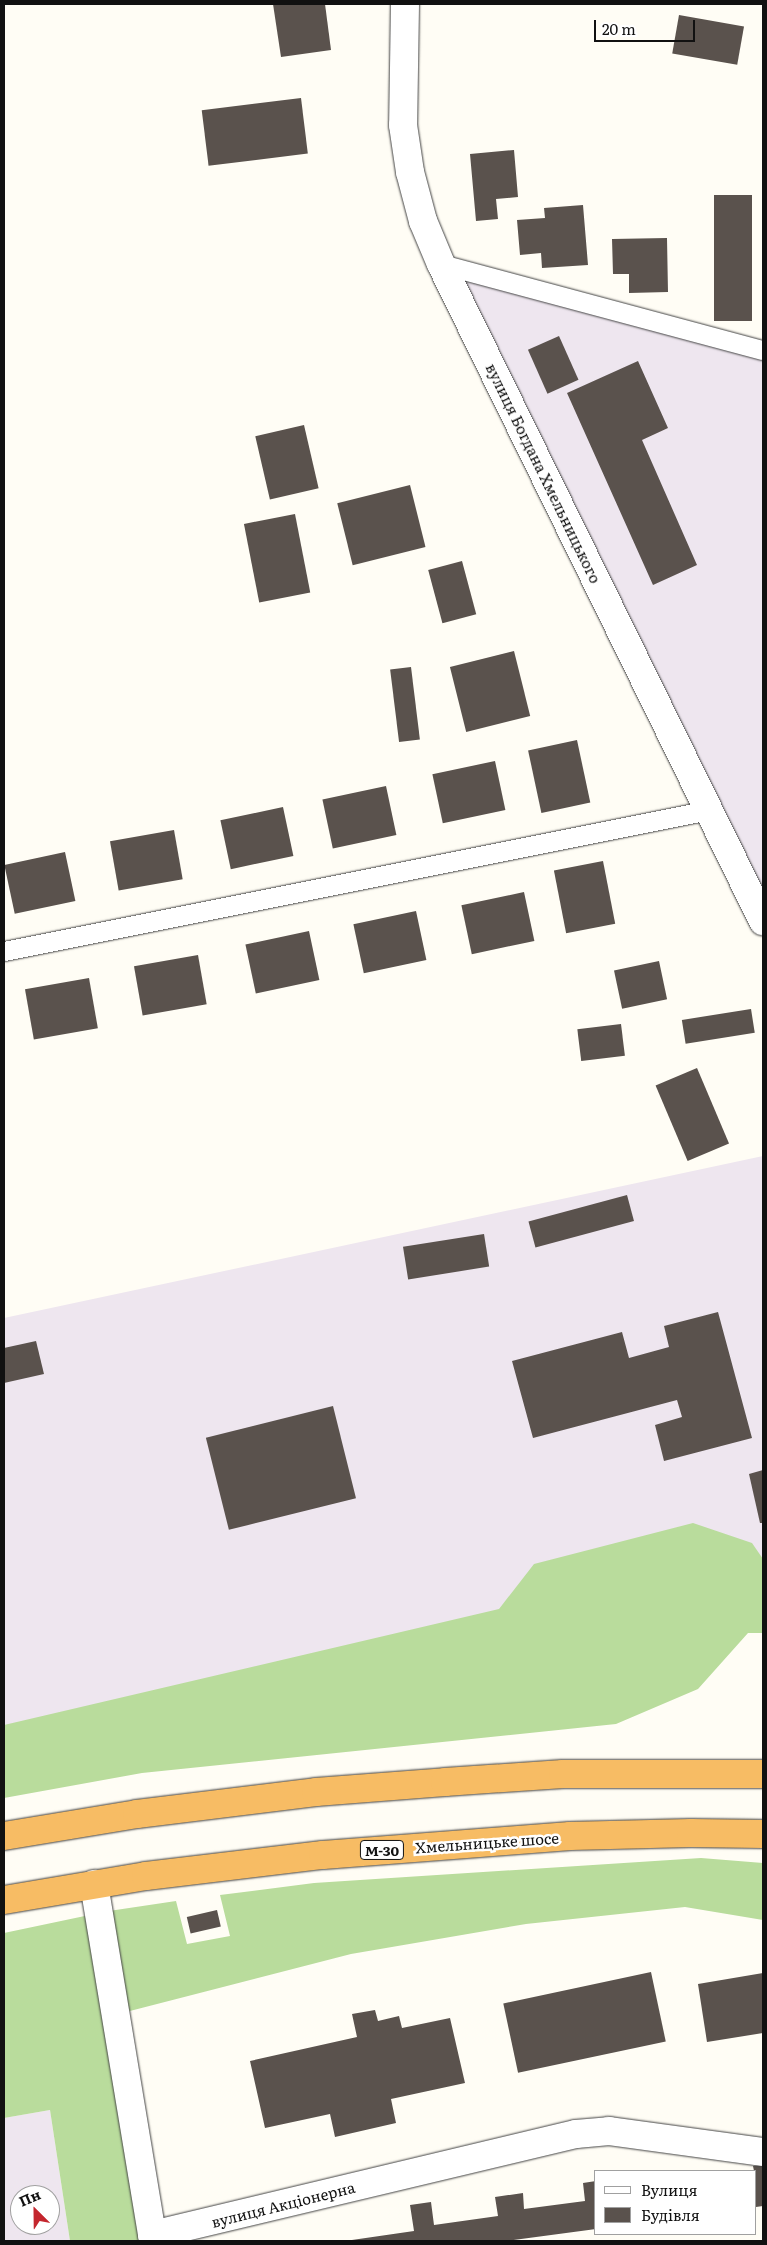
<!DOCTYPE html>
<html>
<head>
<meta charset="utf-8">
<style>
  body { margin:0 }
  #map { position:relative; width:767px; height:2245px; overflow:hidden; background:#fffdf5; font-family:Literata,serif }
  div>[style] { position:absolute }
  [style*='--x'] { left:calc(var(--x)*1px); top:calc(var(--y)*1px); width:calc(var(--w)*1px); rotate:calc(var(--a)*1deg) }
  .industrial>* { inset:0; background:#eee6ef }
  .forest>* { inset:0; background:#b9dc9c }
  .building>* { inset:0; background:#5a524d; transform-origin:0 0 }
  .roads { filter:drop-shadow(0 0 1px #444) drop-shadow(0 0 1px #444) }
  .service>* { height:19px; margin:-9.5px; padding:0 9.5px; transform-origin:9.5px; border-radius:9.5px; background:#fff }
  .minor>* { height:28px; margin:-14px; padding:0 14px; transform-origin:14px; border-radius:14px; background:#fff }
  .trunk>* { height:28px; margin:-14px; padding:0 14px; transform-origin:14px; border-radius:14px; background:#f7bc64 }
  span { translate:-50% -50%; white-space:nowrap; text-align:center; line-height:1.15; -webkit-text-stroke:5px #fff; paint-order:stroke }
  .shield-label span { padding:1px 4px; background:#fff; border:1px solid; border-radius:4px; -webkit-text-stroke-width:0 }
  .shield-label { font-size:14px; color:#111; font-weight:700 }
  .street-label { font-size:15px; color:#111 }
  .frame { position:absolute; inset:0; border:5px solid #111; pointer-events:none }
  .legend { position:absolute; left:594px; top:2170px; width:162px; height:65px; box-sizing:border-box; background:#fff; border:1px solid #a0a0a0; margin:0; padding:6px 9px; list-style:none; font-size:15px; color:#111 }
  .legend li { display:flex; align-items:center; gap:10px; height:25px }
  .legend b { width:25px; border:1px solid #a0a0a0 }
  .north { position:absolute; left:10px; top:2185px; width:50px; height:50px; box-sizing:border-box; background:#fff; border:1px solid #a0a0a0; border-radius:50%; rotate:337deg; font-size:14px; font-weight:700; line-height:20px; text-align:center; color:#111 }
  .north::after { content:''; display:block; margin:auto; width:18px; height:22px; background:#c4262e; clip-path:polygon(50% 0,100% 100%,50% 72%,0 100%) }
  .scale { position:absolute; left:594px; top:20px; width:101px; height:22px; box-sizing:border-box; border:2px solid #111; border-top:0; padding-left:6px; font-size:15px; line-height:18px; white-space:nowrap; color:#111; -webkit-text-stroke:4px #fff; paint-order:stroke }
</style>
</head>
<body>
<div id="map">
  <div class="industrial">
    <i style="clip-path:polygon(441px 264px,763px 350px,763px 921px)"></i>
    <i style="clip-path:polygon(763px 1156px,763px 1626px,4px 1730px,4px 1318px)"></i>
    <i style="clip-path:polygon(evenodd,50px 2110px,70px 2241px,4px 2241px,4px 2118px,50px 2110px,20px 2195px,50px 2195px,50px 2225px,20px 2225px,20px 2195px)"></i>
  </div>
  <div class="forest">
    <i style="clip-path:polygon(693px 1523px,752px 1543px,763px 1559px,763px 1633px,748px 1633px,698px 1689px,616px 1724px,142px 1773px,4px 1798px,4px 1725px,499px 1609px,534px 1564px)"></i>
    <i style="clip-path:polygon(701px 1858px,763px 1863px,763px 1920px,685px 1907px,526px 1924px,351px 1954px,126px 2012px,109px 1911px,176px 1901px,187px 1944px,230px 1936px,220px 1895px,314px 1883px)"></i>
    <i style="clip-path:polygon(99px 1913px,153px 2241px,70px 2241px,50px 2110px,4px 2118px,4px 1933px)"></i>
  </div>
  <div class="building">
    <i style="clip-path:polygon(273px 4px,325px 4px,331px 50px,281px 57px)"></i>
    <i style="left:679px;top:15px;width:66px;height:39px;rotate:10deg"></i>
    <i style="left:301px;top:98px;width:56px;height:100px;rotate:83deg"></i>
    <i style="clip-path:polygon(514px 150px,518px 197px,496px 199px,498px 219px,476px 221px,470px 154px)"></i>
    <i style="left:714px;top:195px;width:38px;height:126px"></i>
    <i style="clip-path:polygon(583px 205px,588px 265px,542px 268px,541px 253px,520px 255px,517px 220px,545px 218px,544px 208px)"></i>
    <i style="clip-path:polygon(667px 238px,668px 292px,629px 293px,629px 274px,613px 274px,612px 239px)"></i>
    <i style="left:559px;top:336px;width:48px;height:34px;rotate:66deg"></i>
    <i style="clip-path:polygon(638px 361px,668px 428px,642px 440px,697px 565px,653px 585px,567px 393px)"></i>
    <i style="left:304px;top:425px;width:65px;height:50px;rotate:77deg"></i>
    <i style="left:410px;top:485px;width:64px;height:75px;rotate:76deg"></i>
    <i style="left:295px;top:514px;width:80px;height:52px;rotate:79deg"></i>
    <i style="left:462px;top:561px;width:55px;height:35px;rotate:75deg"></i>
    <i style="left:514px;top:651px;width:67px;height:66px;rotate:76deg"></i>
    <i style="left:411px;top:667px;width:73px;height:21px;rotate:83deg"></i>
    <i style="left:577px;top:740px;width:64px;height:50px;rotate:78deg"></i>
    <i style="left:495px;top:761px;width:50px;height:64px;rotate:78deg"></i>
    <i style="left:386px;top:786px;width:50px;height:65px;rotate:78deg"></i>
    <i style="left:283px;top:807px;width:50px;height:64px;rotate:78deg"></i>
    <i style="left:174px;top:830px;width:50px;height:65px;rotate:80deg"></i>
    <i style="left:65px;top:852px;width:50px;height:62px;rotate:78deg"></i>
    <i style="left:603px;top:861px;width:64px;height:50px;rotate:79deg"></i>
    <i style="left:524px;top:892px;width:50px;height:64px;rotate:78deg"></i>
    <i style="left:416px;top:911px;width:50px;height:64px;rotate:78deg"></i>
    <i style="left:309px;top:931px;width:50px;height:65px;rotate:78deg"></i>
    <i style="left:198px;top:955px;width:50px;height:65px;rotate:80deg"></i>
    <i style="left:659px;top:961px;width:39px;height:46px;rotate:78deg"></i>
    <i style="left:89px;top:978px;width:51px;height:65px;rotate:80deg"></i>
    <i style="left:751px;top:1009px;width:24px;height:70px;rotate:81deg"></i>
    <i style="left:621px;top:1024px;width:32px;height:44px;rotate:83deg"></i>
    <i style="left:697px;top:1068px;width:82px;height:45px;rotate:67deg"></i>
    <i style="left:627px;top:1195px;width:27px;height:102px;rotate:75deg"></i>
    <i style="left:484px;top:1234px;width:33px;height:82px;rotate:81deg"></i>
    <i style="clip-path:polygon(718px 1312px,752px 1438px,664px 1461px,655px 1425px,682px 1417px,677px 1400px,533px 1438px,512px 1361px,622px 1332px,629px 1358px,669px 1347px,664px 1326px)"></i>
    <i style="clip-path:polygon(36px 1341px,44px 1374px,4px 1383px,4px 1348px)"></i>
    <i style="left:333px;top:1406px;width:95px;height:131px;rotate:76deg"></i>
    <i style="clip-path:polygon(763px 1470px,763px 1523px,760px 1523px,749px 1474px)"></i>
    <i style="left:217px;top:1910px;width:17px;height:31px;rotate:77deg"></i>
    <i style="left:651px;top:1972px;width:71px;height:151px;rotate:78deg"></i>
    <i style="clip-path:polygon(763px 1973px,763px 2033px,707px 2042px,698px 1984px)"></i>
    <i style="clip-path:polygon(375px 2010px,378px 2021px,399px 2016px,402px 2028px,450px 2018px,465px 2083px,391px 2099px,396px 2123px,335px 2137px,330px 2114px,265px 2128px,250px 2061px,357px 2037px,352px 2014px)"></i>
    <i style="clip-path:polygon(763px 2164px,763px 2206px,756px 2207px,756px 2171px,754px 2171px,753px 2166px)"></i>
    <i style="clip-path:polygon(596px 2181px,596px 2229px,507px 2241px,345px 2241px,414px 2231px,410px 2205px,431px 2202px,434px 2225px,498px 2216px,495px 2197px,523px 2193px,524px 2209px,585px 2201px,583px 2183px)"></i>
  </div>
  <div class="roads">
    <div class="service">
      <i style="--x:441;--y:264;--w:333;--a:15"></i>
      <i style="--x:4;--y:951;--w:719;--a:-11.31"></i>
    </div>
    <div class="minor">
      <i style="--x:405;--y:4;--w:121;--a:90.9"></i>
      <i style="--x:403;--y:125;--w:48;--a:81.5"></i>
      <i style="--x:410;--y:172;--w:51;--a:75.1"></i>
      <i style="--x:423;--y:221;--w:47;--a:67.3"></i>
      <i style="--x:441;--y:264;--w:732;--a:63.89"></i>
      <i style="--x:94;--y:1884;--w:356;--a:80.6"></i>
      <i style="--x:152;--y:2235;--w:436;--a:-13.4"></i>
      <i style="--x:576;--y:2134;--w:33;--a:-5"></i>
      <i style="--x:609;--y:2131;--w:155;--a:7.8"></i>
    </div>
    <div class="trunk">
      <i style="--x:4;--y:1836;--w:135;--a:-9.4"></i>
      <i style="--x:137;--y:1814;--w:180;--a:-7"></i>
      <i style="--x:316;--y:1792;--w:129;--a:-4.4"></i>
      <i style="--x:445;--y:1782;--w:118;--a:-3.9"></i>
      <i style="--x:563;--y:1774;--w:200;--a:0"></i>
      <i style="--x:4;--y:1900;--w:144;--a:-9.6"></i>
      <i style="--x:146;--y:1876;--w:178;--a:-6.8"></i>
      <i style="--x:323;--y:1855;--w:248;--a:-4.4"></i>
      <i style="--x:570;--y:1836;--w:121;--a:-1.4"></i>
      <i style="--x:691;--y:1833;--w:72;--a:0.8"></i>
    </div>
  </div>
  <div class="shield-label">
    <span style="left:382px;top:1850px">М-30</span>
  </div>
  <div class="street-label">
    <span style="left:544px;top:473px;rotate:64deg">вулиця Богдана Хмельницького</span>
    <span style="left:487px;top:1842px;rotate:-4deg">Хмельницьке шосе</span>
    <span style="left:283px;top:2204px;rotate:-14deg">вулиця Акціонерна</span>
  </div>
  <div class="frame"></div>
  <ul class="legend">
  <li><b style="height:6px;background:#fff"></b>Вулиця</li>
  <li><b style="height:14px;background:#5a524d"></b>Будівля</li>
  </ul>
  <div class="north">Пн</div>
  <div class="scale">20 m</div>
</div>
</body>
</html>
